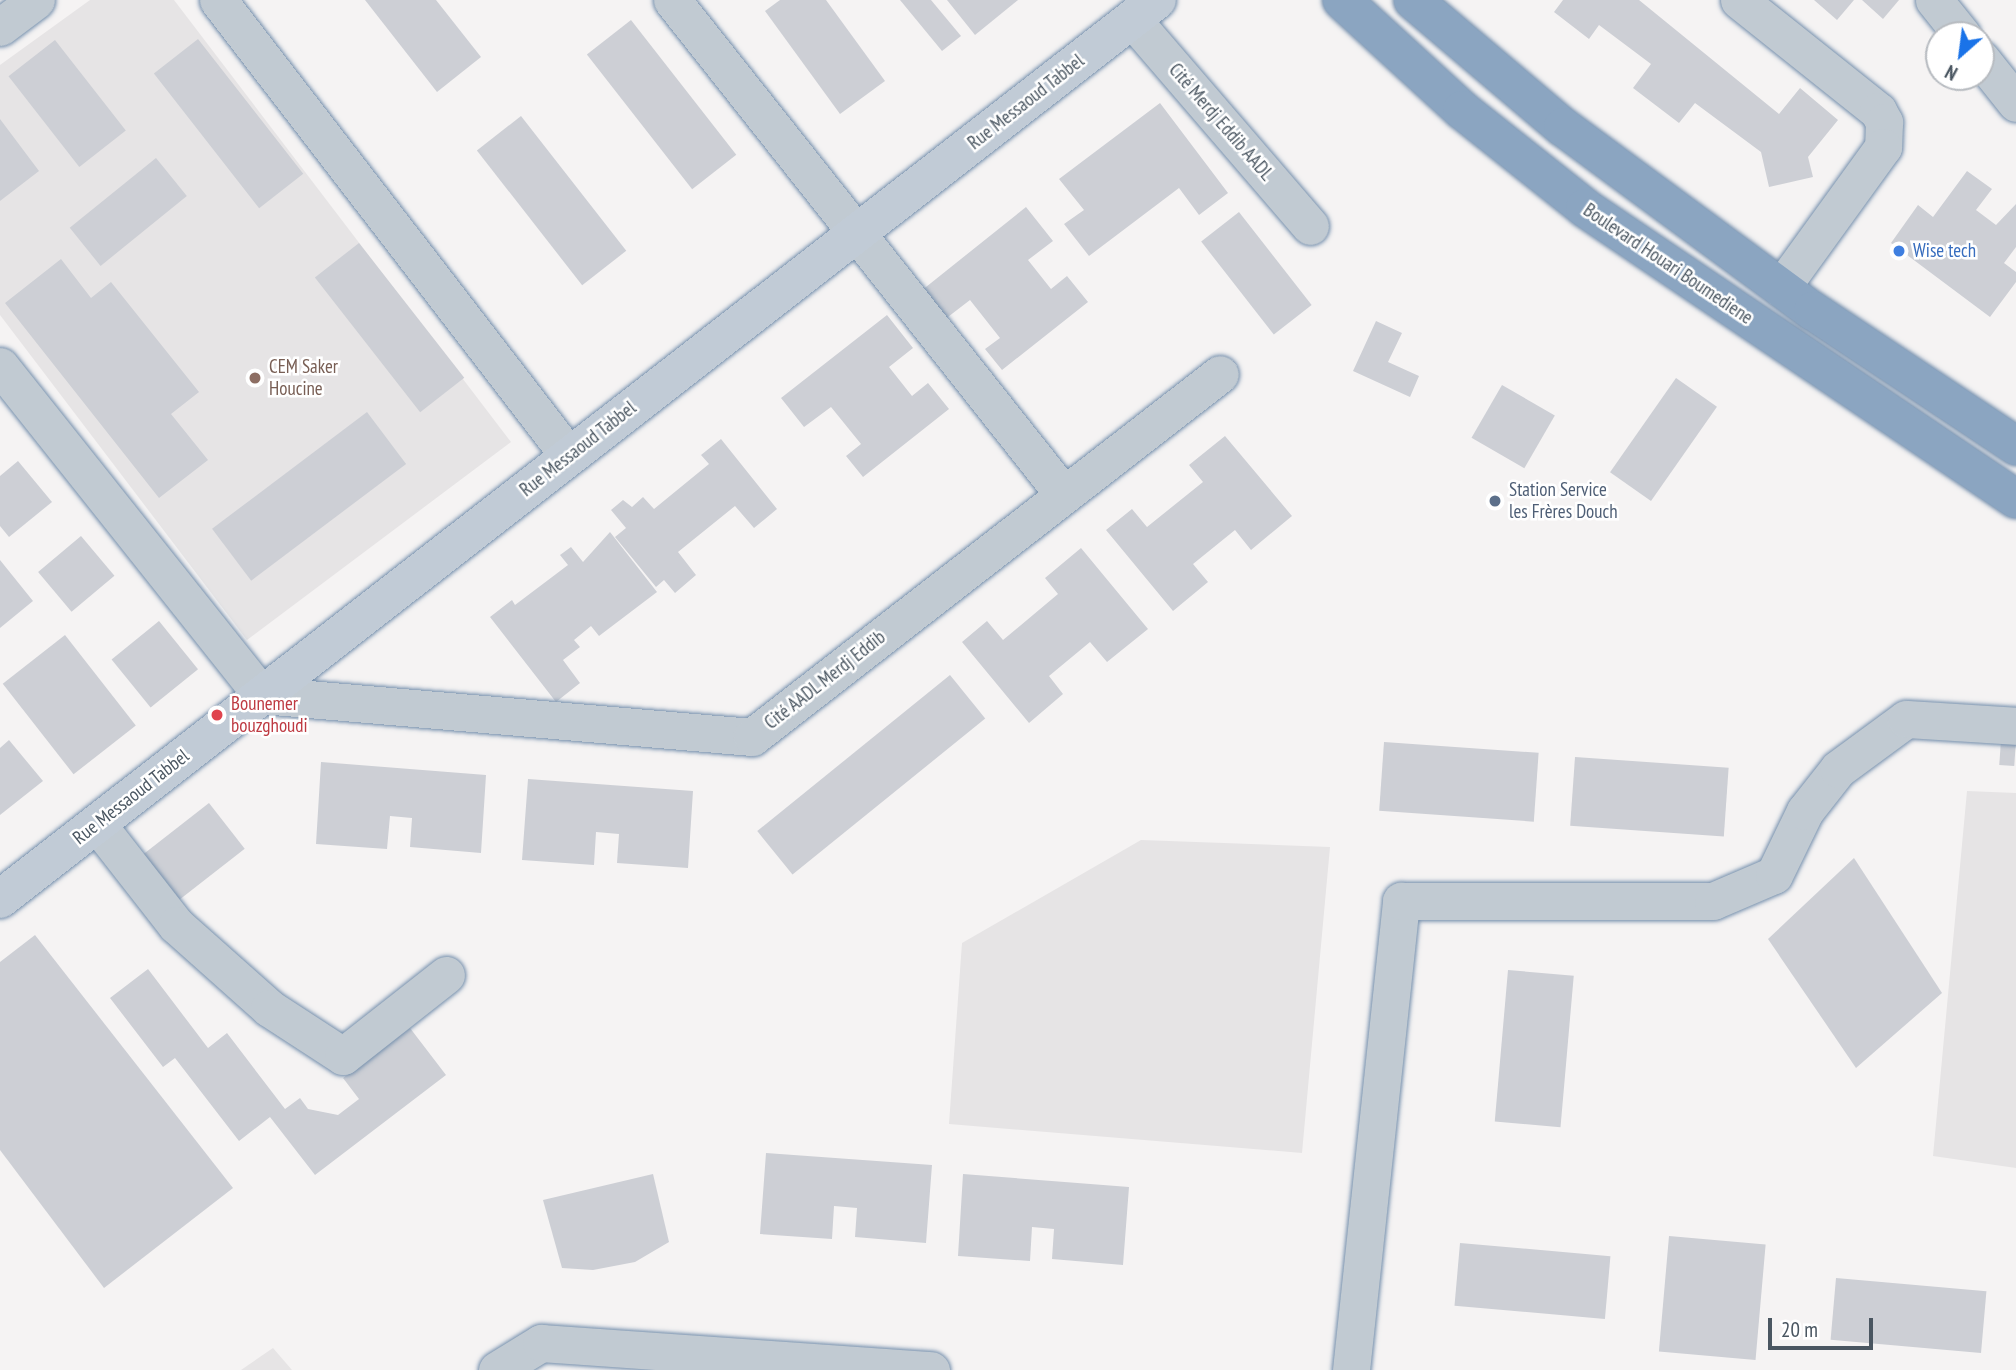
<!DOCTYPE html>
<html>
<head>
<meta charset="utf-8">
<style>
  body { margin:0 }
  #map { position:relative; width:2016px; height:1370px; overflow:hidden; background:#f5f3f3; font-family:"PT Sans Narrow",sans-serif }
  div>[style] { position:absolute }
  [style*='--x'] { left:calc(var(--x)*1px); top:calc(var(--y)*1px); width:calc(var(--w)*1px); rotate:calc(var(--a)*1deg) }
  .education>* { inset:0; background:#e6e4e5 }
  .building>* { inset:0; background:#cdcfd5; transform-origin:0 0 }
  .roads { filter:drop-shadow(0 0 2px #7690ad) drop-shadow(0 0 2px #7690ad) }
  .street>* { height:37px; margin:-18.5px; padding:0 18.5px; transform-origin:18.5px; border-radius:18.5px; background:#c1cad2 }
  .secondary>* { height:38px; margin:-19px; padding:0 19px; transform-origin:19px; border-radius:19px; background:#c1cbd6 }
  .highway>* { height:38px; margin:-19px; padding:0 19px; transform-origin:19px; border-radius:19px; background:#8ba5c1 }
  .dots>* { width:19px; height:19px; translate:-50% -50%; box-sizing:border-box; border:4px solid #fff; border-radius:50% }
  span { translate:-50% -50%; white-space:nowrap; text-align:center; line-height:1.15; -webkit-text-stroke:5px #fff; paint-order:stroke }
  .street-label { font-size:19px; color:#4a5661 }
  .shop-label { font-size:19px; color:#366cbe }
  .left { translate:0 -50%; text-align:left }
  .education-label { font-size:19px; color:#785e54 }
  .service-label { font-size:19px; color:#4e5e75 }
  .health-label { font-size:19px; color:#be3a42 }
  .north { position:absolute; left:1925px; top:21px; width:70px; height:70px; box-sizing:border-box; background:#fff; border:2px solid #b7bbc0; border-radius:50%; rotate:208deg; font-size:19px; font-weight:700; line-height:28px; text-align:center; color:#4a5661 }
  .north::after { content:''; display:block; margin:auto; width:24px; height:32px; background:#1a73e8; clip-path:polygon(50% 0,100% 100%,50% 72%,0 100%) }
  .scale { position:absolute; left:1768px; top:1318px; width:105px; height:32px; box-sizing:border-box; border:4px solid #4a5661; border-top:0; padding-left:9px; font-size:21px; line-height:24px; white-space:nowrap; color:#4a5661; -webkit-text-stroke:5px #fff; paint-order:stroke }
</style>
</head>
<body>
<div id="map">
  <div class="education">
    <i style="clip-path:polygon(90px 0,174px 0,511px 442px,247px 640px,0 315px,0 65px)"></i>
    <i style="clip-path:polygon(1967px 791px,2016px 793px,2016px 1168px,1933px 1156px)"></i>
    <i style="clip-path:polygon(1141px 840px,1330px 847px,1302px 1153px,949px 1124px,962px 943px)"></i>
    <i style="clip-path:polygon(273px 1348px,292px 1370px,241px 1370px)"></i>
  </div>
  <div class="building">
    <i style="clip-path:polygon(365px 0,436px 0,481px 57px,437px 92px)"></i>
    <i style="clip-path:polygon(780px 0,826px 0,885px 81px,840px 114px,765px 11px)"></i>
    <i style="clip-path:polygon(900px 0,931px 0,961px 36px,942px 51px)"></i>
    <i style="clip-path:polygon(947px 0,1018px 0,975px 35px)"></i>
    <i style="clip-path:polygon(1563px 0,1639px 0,1779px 114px,1800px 88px,1838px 120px,1808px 157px,1813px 177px,1769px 187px,1761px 152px,1695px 103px,1679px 123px,1633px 88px,1651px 64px,1599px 25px,1589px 39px,1554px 12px)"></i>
    <i style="clip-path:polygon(1814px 0,1854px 0,1837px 20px)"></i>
    <i style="clip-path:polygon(1862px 0,1899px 0,1883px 19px)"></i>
    <i style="left:631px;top:20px;width:171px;height:56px;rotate:52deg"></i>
    <i style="left:198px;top:39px;width:171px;height:56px;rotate:52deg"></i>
    <i style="left:55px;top:40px;width:115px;height:59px;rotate:52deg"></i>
    <i style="clip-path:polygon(1160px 103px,1228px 193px,1199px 215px,1179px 188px,1089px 256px,1064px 224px,1084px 210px,1059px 179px)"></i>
    <i style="left:521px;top:116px;width:171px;height:56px;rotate:52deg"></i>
    <i style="clip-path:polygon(0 119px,39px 171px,0 201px)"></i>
    <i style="left:156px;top:158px;width:49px;height:111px;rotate:51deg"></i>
    <i style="clip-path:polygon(1967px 171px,1992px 189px,1976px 210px,1996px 225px,2016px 204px,2016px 247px,2004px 263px,2016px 272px,2016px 282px,1990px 317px,1891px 243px,1918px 205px,1933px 217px)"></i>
    <i style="clip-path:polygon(1026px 207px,1053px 241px,1028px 260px,1051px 289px,1067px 276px,1088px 302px,1002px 370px,985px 349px,1000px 338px,970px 300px,944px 320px,921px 291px)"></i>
    <i style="left:1239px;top:212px;width:118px;height:48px;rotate:52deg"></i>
    <i style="left:359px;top:243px;width:171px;height:56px;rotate:52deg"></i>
    <i style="clip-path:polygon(61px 259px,91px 298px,111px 282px,199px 392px,171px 414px,208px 460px,159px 498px,5px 303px)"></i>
    <i style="clip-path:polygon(887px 315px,913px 348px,889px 367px,912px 396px,928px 383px,949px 409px,863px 477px,846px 456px,861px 444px,831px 407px,804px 427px,781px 398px)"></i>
    <i style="clip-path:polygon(1376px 321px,1402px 333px,1388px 362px,1419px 376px,1410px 397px,1353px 371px)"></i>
    <i style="left:1676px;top:378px;width:50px;height:115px;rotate:35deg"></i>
    <i style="left:1502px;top:385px;width:61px;height:61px;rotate:30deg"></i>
    <i style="left:367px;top:412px;width:65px;height:194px;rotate:53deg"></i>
    <i style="clip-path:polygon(1225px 436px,1292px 516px,1251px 550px,1235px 530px,1193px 564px,1208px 582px,1173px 611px,1106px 530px,1132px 509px,1147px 527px,1203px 482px,1189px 465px)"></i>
    <i style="clip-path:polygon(721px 439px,777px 509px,754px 528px,735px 506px,678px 552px,696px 575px,675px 593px,664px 580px,656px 587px,615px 537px,626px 528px,611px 510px,623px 500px,632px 507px,643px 497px,654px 509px,709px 464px,701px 455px)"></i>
    <i style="clip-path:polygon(18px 461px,52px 502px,9px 537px,0 526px,0 476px)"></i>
    <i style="clip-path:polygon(610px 532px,657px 592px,599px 636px,591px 626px,574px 640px,580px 647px,563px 660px,580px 683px,556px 702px,490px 617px,512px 600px,515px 605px,568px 565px,560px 555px,571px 547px,583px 562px)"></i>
    <i style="left:81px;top:536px;width:52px;height:56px;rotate:50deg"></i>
    <i style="clip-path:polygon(1081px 548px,1148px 629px,1107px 662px,1090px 642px,1049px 676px,1063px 694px,1029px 723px,962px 642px,987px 621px,1003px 640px,1058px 594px,1045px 578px)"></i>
    <i style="clip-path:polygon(0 560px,33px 601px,0 628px)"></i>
    <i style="left:159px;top:621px;width:62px;height:61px;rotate:51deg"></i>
    <i style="left:65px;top:635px;width:115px;height:79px;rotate:52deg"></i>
    <i style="left:950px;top:675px;width:56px;height:248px;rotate:51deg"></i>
    <i style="clip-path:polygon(9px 740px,43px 781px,0 815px,0 748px)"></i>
    <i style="left:2001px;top:740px;width:15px;height:25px;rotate:4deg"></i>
    <i style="left:1384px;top:742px;width:155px;height:69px;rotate:4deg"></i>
    <i style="left:1575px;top:757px;width:154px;height:69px;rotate:4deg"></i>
    <i style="clip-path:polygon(321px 762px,486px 775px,481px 853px,410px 847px,412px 818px,390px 816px,387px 849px,316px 844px)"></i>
    <i style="clip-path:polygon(528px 779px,693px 791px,688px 868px,617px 863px,619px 834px,596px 832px,594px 865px,522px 860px)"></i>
    <i style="left:209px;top:803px;width:58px;height:85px;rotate:52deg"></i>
    <i style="clip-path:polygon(1854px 858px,1942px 993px,1856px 1068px,1768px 939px)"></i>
    <i style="clip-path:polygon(35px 935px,233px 1188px,104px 1288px,0 1150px,0 962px)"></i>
    <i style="clip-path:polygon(148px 969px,208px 1048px,227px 1033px,285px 1109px,300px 1098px,308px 1109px,338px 1115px,359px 1099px,343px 1078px,410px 1028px,446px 1075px,315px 1175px,270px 1117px,239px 1141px,175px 1058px,163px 1067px,110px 998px)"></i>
    <i style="left:1508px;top:970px;width:66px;height:152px;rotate:5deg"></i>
    <i style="clip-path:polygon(766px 1153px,932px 1165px,926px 1243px,855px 1237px,857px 1208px,834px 1206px,832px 1239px,760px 1234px)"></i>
    <i style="clip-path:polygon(653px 1174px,669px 1242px,635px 1262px,593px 1270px,562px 1268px,543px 1200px)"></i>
    <i style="clip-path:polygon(963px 1174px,1129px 1187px,1123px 1265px,1052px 1259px,1054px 1229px,1032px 1227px,1030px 1261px,958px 1256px)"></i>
    <i style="left:1669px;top:1236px;width:97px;height:116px;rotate:5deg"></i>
    <i style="left:1460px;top:1243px;width:151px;height:63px;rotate:5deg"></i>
    <i style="left:1836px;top:1278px;width:151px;height:62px;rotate:5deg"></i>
  </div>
  <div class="roads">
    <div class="street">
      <i style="--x:218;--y:0;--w:575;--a:52.41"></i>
      <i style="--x:672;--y:0;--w:631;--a:51.62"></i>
      <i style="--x:1739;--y:0;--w:178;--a:38.6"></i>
      <i style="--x:1878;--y:111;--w:13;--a:61"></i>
      <i style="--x:1884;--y:122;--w:25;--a:92"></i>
      <i style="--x:1883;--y:147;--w:174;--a:125.9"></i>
      <i style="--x:1934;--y:0;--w:45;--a:51.3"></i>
      <i style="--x:1132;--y:19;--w:273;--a:49.3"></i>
      <i style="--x:0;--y:27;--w:45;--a:-36.9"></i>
      <i style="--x:1981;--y:59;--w:56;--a:51.5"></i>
      <i style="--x:0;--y:366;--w:421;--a:51.5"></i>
      <i style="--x:262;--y:695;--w:492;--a:4.9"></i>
      <i style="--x:752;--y:737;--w:592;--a:-37.8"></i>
      <i style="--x:97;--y:824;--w:128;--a:52"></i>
      <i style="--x:176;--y:925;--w:125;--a:41.7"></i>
      <i style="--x:269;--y:1008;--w:88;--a:33"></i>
      <i style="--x:343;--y:1056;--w:131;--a:-38.2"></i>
      <i style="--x:497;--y:1370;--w:52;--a:-31.5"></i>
      <i style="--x:541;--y:1343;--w:391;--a:4"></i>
      <i style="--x:1351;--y:1370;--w:472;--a:-83.9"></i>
      <i style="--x:1401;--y:901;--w:312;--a:0"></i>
      <i style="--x:1713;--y:901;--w:66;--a:-23.1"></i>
      <i style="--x:1774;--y:875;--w:71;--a:-64.2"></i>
      <i style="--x:1805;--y:811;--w:53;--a:-51.8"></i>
      <i style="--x:1838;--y:769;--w:84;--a:-36.3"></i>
      <i style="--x:1906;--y:719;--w:110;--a:3.6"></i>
    </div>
    <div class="secondary">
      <i style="--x:0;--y:899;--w:1465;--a:-37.85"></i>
    </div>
    <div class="highway">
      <i style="--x:1342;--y:0;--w:163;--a:42.5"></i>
      <i style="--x:1462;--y:110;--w:157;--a:38.5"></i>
      <i style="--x:1585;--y:208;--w:520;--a:34.03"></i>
      <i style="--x:1413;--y:0;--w:197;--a:40.3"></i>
      <i style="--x:1563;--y:127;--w:310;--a:36.4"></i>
      <i style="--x:1813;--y:311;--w:244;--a:33.6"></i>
    </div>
  </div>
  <div class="dots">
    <i style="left:1899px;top:251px;background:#3f7fe0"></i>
    <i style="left:255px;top:378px;background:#8d6e63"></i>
    <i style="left:1495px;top:501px;background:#5c6f8a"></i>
    <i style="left:217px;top:715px;background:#e0444e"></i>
  </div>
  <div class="street-label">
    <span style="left:1026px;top:102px;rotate:-38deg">Rue Messaoud Tabbel</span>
    <span style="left:1221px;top:122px;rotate:49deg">Cité Merdj Eddib AADL</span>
    <span style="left:1668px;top:264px;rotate:34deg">Boulevard Houari Boumediene</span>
    <span style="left:578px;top:449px;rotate:-38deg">Rue Messaoud Tabbel</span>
    <span style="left:825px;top:680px;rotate:-38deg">Cité AADL Merdj Eddib</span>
    <span style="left:131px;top:797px;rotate:-38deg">Rue Messaoud Tabbel</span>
  </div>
  <div class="shop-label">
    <span class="left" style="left:1913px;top:251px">Wise tech</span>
  </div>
  <div class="education-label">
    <span class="left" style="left:269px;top:378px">CEM Saker<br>Houcine</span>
  </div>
  <div class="service-label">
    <span class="left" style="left:1509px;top:501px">Station Service<br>les Frères Douch</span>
  </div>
  <div class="health-label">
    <span class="left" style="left:231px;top:715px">Bounemer<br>bouzghoudi</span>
  </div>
  <div class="north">N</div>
  <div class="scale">20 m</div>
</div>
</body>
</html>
